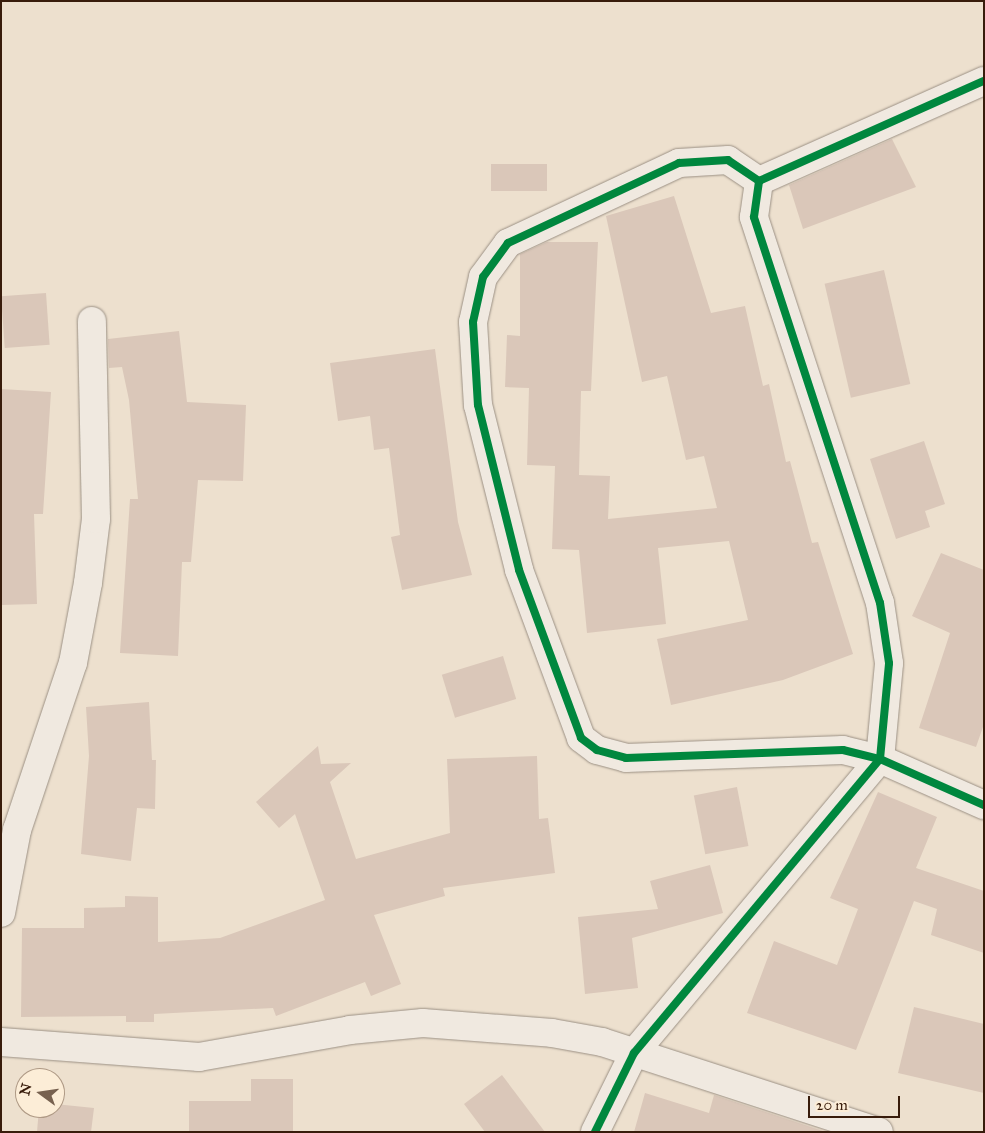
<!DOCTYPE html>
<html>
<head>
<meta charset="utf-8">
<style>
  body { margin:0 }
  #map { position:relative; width:985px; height:1133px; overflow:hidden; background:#ede0ce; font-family:"IM FELL Great Primer",serif }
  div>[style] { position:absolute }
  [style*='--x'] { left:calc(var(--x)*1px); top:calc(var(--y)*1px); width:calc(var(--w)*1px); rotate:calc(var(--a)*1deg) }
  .building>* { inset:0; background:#dac7b9; transform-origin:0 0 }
  .roads { filter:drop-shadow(0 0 1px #9b9084) drop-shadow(0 0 1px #9b9084) }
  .minor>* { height:28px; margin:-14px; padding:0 14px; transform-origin:14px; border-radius:14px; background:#f0e9e0 }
  .cycleway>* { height:8px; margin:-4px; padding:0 4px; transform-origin:4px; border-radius:4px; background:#00873e }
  span { translate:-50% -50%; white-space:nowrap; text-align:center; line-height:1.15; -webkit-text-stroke:4.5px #fcedd7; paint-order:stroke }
  .frame { position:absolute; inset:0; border:2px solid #381c0b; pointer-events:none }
  .north { position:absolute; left:15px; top:1068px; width:50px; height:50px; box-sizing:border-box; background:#fcedd7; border:1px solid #ae9985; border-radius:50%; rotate:284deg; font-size:14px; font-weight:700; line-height:20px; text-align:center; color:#381c0b }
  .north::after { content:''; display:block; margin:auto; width:18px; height:22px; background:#77614f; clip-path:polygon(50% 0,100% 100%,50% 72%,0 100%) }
  .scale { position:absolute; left:808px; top:1096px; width:92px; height:22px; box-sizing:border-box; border:2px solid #381c0b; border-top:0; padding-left:6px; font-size:15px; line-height:18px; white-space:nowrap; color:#381c0b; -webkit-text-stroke:4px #fcedd7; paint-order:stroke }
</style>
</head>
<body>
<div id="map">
  <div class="building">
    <i style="clip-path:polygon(892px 139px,916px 187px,803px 229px,789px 185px)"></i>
    <i style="left:491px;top:164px;width:56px;height:27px"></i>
    <i style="clip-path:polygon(674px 196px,711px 313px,745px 306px,763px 386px,769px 384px,786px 462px,790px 461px,812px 543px,818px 542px,853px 654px,783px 680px,671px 705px,657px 639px,748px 620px,729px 541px,658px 548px,666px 624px,587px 633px,579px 550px,552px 549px,555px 466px,527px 465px,529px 388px,505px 387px,507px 335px,520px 336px,520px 254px,547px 242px,598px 242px,591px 391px,581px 391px,579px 475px,610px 476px,608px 519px,717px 508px,704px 456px,686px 460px,667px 376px,642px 382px,606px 216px)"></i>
    <i style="left:884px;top:270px;width:117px;height:61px;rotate:77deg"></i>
    <i style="left:46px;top:293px;width:52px;height:45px;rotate:86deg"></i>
    <i style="clip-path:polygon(179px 331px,187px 402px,246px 405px,243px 481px,198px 480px,191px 562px,182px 562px,178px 656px,120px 653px,130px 499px,138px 499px,129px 400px,122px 367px,109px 368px,108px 339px)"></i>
    <i style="clip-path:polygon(435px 349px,458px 522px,472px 575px,402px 590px,391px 537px,400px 535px,389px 448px,374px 450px,370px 416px,338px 421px,330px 363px)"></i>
    <i style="clip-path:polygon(1px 389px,51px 392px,43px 514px,34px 514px,37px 604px,1px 605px)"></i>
    <i style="clip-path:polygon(924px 441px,945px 504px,925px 511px,930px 527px,896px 539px,870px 459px)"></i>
    <i style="clip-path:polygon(941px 553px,984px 570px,984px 724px,976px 747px,919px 728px,950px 633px,912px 616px)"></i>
    <i style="left:503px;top:656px;width:45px;height:64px;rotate:73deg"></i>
    <i style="clip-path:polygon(149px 702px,152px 760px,156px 760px,155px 809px,137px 808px,131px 861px,81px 854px,89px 756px,86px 707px)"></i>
    <i style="clip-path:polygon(318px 746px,321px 764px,351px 763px,330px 782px,356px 859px,450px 833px,447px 759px,537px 756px,539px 819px,548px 818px,555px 873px,443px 888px,445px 896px,374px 915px,401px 984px,371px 996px,365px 982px,276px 1016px,273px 1008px,154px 1014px,154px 1022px,126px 1022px,126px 1016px,21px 1017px,22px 928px,84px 928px,84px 908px,125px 907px,125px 896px,158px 897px,158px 942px,220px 938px,325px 900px,295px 814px,279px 828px,256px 802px)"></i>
    <i style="left:737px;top:787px;width:60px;height:44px;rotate:79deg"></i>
    <i style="clip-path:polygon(878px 792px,937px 817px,916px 868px,984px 891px,984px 953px,931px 935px,937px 909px,914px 901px,856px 1050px,747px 1013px,774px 941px,837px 965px,858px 909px,830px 898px)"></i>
    <i style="clip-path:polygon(710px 865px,723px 913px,632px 938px,638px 988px,585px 994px,578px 917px,658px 909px,650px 881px)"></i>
    <i style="clip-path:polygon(914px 1007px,984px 1024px,984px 1093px,898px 1073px)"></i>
    <i style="clip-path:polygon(502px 1075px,545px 1132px,485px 1132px,464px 1104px)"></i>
    <i style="clip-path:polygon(251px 1079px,293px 1079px,293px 1132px,189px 1132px,189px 1101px,251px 1101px)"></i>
    <i style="clip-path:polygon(645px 1093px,709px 1113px,714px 1095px,826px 1132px,634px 1132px)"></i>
    <i style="clip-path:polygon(55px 1104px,94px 1108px,91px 1132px,37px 1132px,39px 1108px,55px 1108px)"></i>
  </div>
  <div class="roads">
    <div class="minor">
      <i style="--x:759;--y:181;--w:37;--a:-146"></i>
      <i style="--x:728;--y:160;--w:49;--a:176.5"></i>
      <i style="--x:679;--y:163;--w:189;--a:154.9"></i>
      <i style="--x:508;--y:243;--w:42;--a:126.3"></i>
      <i style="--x:483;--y:277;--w:46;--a:102.5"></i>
      <i style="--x:473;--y:322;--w:83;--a:86.6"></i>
      <i style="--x:478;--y:405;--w:170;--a:76"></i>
      <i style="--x:519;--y:570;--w:179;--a:69.7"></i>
      <i style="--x:581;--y:738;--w:20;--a:37"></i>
      <i style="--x:597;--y:750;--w:30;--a:15"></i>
      <i style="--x:626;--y:758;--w:217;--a:-2.1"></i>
      <i style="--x:843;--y:750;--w:38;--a:14"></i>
      <i style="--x:880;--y:759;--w:114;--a:23.9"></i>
      <i style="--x:1;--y:913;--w:85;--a:-79.1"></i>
      <i style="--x:17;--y:830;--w:176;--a:-71.5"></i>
      <i style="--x:73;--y:663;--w:81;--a:-79.4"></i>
      <i style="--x:88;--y:583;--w:64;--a:-82.9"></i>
      <i style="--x:96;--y:519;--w:198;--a:-91.2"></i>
      <i style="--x:1;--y:1042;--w:199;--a:4.3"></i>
      <i style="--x:199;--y:1057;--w:153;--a:-10.1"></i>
      <i style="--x:350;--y:1030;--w:73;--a:-5.5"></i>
      <i style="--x:423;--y:1023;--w:129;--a:4.4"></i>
      <i style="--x:552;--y:1033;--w:51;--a:10.2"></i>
      <i style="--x:602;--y:1042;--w:291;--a:18"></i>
      <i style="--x:595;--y:1132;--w:88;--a:-63.7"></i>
      <i style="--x:634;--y:1053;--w:383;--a:-50.1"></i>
      <i style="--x:880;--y:759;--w:96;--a:-84.6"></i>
      <i style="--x:889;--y:663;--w:61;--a:-98.5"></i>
      <i style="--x:880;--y:603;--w:406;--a:-108.1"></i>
      <i style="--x:754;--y:217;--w:36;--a:-82"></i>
      <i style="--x:759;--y:181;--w:246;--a:-24"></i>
    </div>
  </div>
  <div class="cycleway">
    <i style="--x:759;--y:181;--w:37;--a:-146"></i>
    <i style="--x:728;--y:160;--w:49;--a:176.5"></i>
    <i style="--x:679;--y:163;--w:189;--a:154.9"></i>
    <i style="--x:508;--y:243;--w:42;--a:126.3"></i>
    <i style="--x:483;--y:277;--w:46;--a:102.5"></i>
    <i style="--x:473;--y:322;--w:83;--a:86.6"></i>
    <i style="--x:478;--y:405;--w:170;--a:76"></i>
    <i style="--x:519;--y:570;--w:179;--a:69.7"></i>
    <i style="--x:581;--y:738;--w:20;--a:37"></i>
    <i style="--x:597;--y:750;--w:30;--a:15"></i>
    <i style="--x:626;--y:758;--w:217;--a:-2.1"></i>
    <i style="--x:843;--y:750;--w:38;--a:14"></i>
    <i style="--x:880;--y:759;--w:114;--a:23.9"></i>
    <i style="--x:595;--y:1132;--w:88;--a:-63.7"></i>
    <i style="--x:634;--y:1053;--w:383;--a:-50.1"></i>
    <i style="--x:880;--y:759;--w:96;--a:-84.6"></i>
    <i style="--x:889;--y:663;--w:61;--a:-98.5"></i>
    <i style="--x:880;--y:603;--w:406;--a:-108.1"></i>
    <i style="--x:754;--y:217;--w:36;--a:-82"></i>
    <i style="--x:759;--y:181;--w:246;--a:-24"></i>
  </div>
  <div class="frame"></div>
  <div class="north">N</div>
  <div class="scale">20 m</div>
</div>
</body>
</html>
